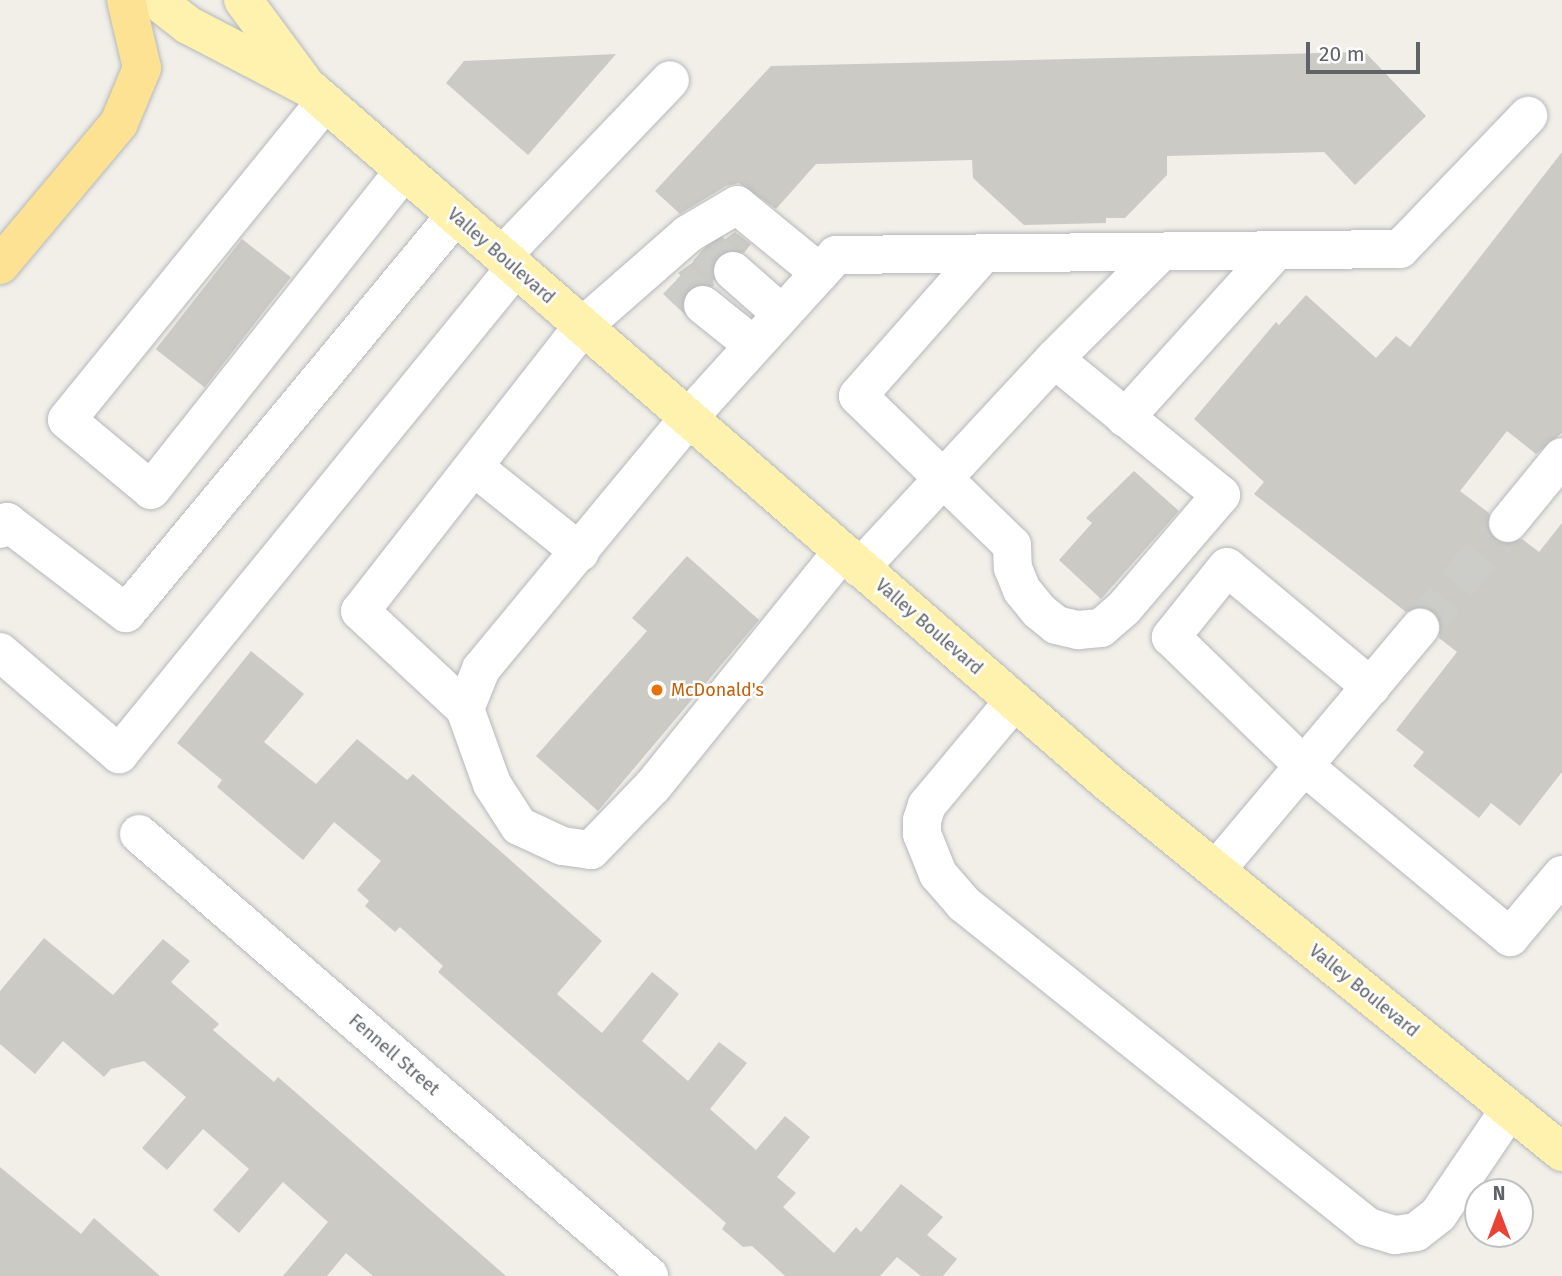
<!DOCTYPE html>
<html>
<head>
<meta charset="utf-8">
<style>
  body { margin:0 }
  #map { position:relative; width:1562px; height:1276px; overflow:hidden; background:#f1efe8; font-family:"Fira Sans",sans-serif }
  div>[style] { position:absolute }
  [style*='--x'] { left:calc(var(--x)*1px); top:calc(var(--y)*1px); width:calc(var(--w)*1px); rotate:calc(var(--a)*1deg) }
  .building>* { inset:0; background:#cccac5; transform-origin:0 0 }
  .minor-tunnel>* { height:38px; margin-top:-19px; transform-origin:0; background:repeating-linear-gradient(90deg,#ccccc8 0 38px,transparent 0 57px) }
  .roads { filter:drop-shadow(0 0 2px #b5b8bc) drop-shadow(0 0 2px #b5b8bc) }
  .minor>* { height:38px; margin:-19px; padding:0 19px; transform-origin:19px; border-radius:19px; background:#fff }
  .major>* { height:38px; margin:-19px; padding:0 19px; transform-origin:19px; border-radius:19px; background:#fff2af }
  .highway>* { height:38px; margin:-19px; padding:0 19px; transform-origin:19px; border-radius:19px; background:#fde293 }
  .dots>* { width:19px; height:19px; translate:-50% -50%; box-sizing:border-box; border:4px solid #fff; border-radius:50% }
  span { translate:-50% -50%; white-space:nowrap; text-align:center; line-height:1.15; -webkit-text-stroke:5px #fff; paint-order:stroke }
  .street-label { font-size:18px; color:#5f6368 }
  .food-label { font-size:18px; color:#c56008 }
  .left { translate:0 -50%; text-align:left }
  .north { position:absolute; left:1464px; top:1178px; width:70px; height:70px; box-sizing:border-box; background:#fff; border:2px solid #bfc1c3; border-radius:50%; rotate:0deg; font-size:19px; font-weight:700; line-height:28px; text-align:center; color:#5f6368 }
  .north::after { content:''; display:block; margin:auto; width:24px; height:32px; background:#ea4335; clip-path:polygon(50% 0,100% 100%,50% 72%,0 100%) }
  .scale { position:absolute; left:1306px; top:42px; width:114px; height:32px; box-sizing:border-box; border:4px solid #5f6368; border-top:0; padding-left:9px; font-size:21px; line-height:24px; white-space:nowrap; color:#5f6368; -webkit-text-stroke:5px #fff; paint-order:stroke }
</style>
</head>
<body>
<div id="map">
  <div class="building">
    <i style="clip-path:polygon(1365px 52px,1426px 116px,1355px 185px,1324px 152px,1167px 156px,1167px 175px,1125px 218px,1106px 218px,1106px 223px,1024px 225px,973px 178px,972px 160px,816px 164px,776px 209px,739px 183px,726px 186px,680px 214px,655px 191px,771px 66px)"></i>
    <i style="clip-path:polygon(616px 54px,528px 155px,446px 83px,464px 61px)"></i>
    <i style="clip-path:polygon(1562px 152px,1562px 433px,1536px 454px,1507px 431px,1460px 491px,1489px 513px,1488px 531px,1504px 544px,1522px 539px,1539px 552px,1562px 523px,1562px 772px,1520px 826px,1491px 803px,1479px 818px,1413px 766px,1424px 752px,1396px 730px,1457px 652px,1439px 638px,1441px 621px,1435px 612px,1423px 606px,1406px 612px,1254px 494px,1264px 482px,1194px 419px,1276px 322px,1279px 325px,1306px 295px,1376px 358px,1396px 336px,1410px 347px)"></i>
    <i style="clip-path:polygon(735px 232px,751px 244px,744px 253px,727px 250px,717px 256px,711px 267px,714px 286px,693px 286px,678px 273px)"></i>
    <i style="left:242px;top:239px;width:62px;height:140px;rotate:38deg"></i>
    <i style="clip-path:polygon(1134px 471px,1179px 511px,1101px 599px,1059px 560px,1092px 523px,1086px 518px)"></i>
    <i style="clip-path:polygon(687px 556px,759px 620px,598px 811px,536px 756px,647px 631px,632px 618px)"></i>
    <i style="clip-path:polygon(251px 651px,304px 694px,264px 742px,316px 784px,357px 739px,407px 780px,413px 774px,602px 941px,557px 994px,602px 1033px,652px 972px,679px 994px,642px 1041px,688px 1081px,719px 1042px,747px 1063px,710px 1109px,756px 1150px,785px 1116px,810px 1137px,777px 1177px,796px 1193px,783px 1207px,834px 1253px,856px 1227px,861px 1232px,901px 1184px,943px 1217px,927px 1235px,957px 1259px,943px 1276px,921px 1276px,897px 1257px,880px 1276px,785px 1276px,752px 1246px,743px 1247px,722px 1229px,726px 1223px,438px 972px,443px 966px,400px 927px,395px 932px,365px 906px,369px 901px,357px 890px,381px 861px,334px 822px,303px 860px,217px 787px,222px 780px,177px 743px)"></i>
    <i style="clip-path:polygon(44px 938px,113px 995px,163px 939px,190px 961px,171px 982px,219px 1024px,213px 1030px,274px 1082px,278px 1077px,506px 1276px,373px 1276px,346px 1253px,327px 1276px,283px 1276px,328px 1222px,283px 1182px,239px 1233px,213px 1210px,249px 1169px,203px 1129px,167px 1170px,142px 1148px,186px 1097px,144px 1061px,111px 1069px,104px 1077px,63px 1041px,35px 1074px,0 1044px,0 991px)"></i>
    <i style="clip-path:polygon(0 1167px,81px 1234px,94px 1218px,160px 1276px,0 1276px)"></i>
  </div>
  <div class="minor-tunnel">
    <i style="--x:705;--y:247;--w:37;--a:41"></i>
    <i style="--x:676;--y:280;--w:37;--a:43"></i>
    <i style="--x:1420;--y:628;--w:137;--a:-50"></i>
  </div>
  <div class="roads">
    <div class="minor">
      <i style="--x:325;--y:102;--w:409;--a:129.1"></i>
      <i style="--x:67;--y:420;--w:109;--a:39.8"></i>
      <i style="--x:151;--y:490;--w:407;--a:-51.6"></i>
      <i style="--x:983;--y:254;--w:189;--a:131.4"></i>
      <i style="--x:858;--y:396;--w:214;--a:44.1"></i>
      <i style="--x:1012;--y:545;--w:23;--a:88"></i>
      <i style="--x:1013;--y:568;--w:24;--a:68"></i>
      <i style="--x:1022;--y:590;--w:27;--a:51"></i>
      <i style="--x:1039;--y:611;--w:22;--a:39"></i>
      <i style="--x:1056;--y:625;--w:23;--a:13"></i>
      <i style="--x:1078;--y:630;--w:23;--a:-5"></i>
      <i style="--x:1101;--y:628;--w:30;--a:-41"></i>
      <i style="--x:1124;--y:608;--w:149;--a:-49.4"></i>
      <i style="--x:1221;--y:495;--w:215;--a:-140.8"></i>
      <i style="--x:502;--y:256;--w:243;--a:-46.3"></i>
      <i style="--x:733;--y:271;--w:65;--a:41.3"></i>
      <i style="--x:820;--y:273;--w:107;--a:-140.7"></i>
      <i style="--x:737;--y:205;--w:57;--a:149.4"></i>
      <i style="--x:688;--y:234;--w:140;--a:138.8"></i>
      <i style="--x:583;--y:326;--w:362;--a:128"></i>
      <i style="--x:360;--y:611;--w:144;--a:43"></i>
      <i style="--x:465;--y:709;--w:80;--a:70.2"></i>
      <i style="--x:492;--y:784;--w:50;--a:57.3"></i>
      <i style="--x:519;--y:826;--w:47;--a:24.9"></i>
      <i style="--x:562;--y:846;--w:29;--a:8"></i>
      <i style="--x:591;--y:850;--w:89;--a:-45.9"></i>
      <i style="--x:653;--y:786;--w:301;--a:-51.1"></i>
      <i style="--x:703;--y:305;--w:64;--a:38.7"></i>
      <i style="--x:1125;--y:418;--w:222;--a:-47.9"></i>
      <i style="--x:474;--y:467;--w:136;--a:38.7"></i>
      <i style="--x:1508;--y:523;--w:85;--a:-50.7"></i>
      <i style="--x:0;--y:529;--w:10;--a:-45"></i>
      <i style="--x:7;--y:522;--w:150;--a:37.4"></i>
      <i style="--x:126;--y:613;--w:516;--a:-50.35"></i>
      <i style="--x:860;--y:568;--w:285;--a:-47.1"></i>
      <i style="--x:1054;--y:359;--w:148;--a:-45"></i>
      <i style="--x:0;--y:652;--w:157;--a:40.6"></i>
      <i style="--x:119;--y:754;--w:627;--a:-50.83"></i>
      <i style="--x:1371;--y:687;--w:187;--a:-140.2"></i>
      <i style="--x:1227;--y:567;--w:90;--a:128.7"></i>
      <i style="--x:1171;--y:637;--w:185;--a:44.1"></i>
      <i style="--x:1304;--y:766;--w:268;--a:39.7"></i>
      <i style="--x:1510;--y:937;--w:81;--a:-50"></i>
      <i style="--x:1014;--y:701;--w:136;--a:129.9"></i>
      <i style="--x:927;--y:805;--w:16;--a:108"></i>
      <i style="--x:922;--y:820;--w:14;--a:90"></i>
      <i style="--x:922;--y:834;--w:43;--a:68.2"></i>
      <i style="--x:938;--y:874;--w:40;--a:49"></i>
      <i style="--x:964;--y:904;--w:517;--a:38.64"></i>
      <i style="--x:1368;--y:1227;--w:28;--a:17"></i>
      <i style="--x:1395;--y:1235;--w:21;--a:-8"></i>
      <i style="--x:1416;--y:1232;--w:28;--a:-38"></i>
      <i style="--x:1438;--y:1215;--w:127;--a:-55.9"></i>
      <i style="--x:465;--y:709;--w:43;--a:-68.2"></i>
      <i style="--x:481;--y:669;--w:328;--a:-50.4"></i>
      <i style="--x:690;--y:416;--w:217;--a:-47.8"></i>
      <i style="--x:836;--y:255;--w:564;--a:-0.61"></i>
      <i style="--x:1400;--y:249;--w:185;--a:-46.1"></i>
      <i style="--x:139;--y:834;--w:675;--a:40.91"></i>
      <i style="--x:1216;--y:870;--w:317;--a:-49.9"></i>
    </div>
    <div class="major">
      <i style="--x:156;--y:0;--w:41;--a:38"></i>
      <i style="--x:188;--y:25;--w:136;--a:27.5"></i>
      <i style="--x:309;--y:88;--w:1061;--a:40.99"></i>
      <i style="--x:1110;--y:784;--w:583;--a:39.15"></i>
      <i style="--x:243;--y:0;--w:101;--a:53.5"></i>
    </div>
    <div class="highway">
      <i style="--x:0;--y:265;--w:185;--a:-50"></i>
      <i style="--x:119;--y:123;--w:60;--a:-67.3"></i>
      <i style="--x:142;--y:68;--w:70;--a:-103.2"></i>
    </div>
  </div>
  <div class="dots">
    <i style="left:657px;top:690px;background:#e8710a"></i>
  </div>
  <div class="street-label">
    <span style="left:501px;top:256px;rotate:41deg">Valley Boulevard</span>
    <span style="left:929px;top:627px;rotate:41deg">Valley Boulevard</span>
    <span style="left:1364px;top:991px;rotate:39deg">Valley Boulevard</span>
    <span style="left:394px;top:1055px;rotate:41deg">Fennell Street</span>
  </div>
  <div class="food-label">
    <span class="left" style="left:671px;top:690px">McDonald's</span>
  </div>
  <div class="north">N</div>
  <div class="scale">20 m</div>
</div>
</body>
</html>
